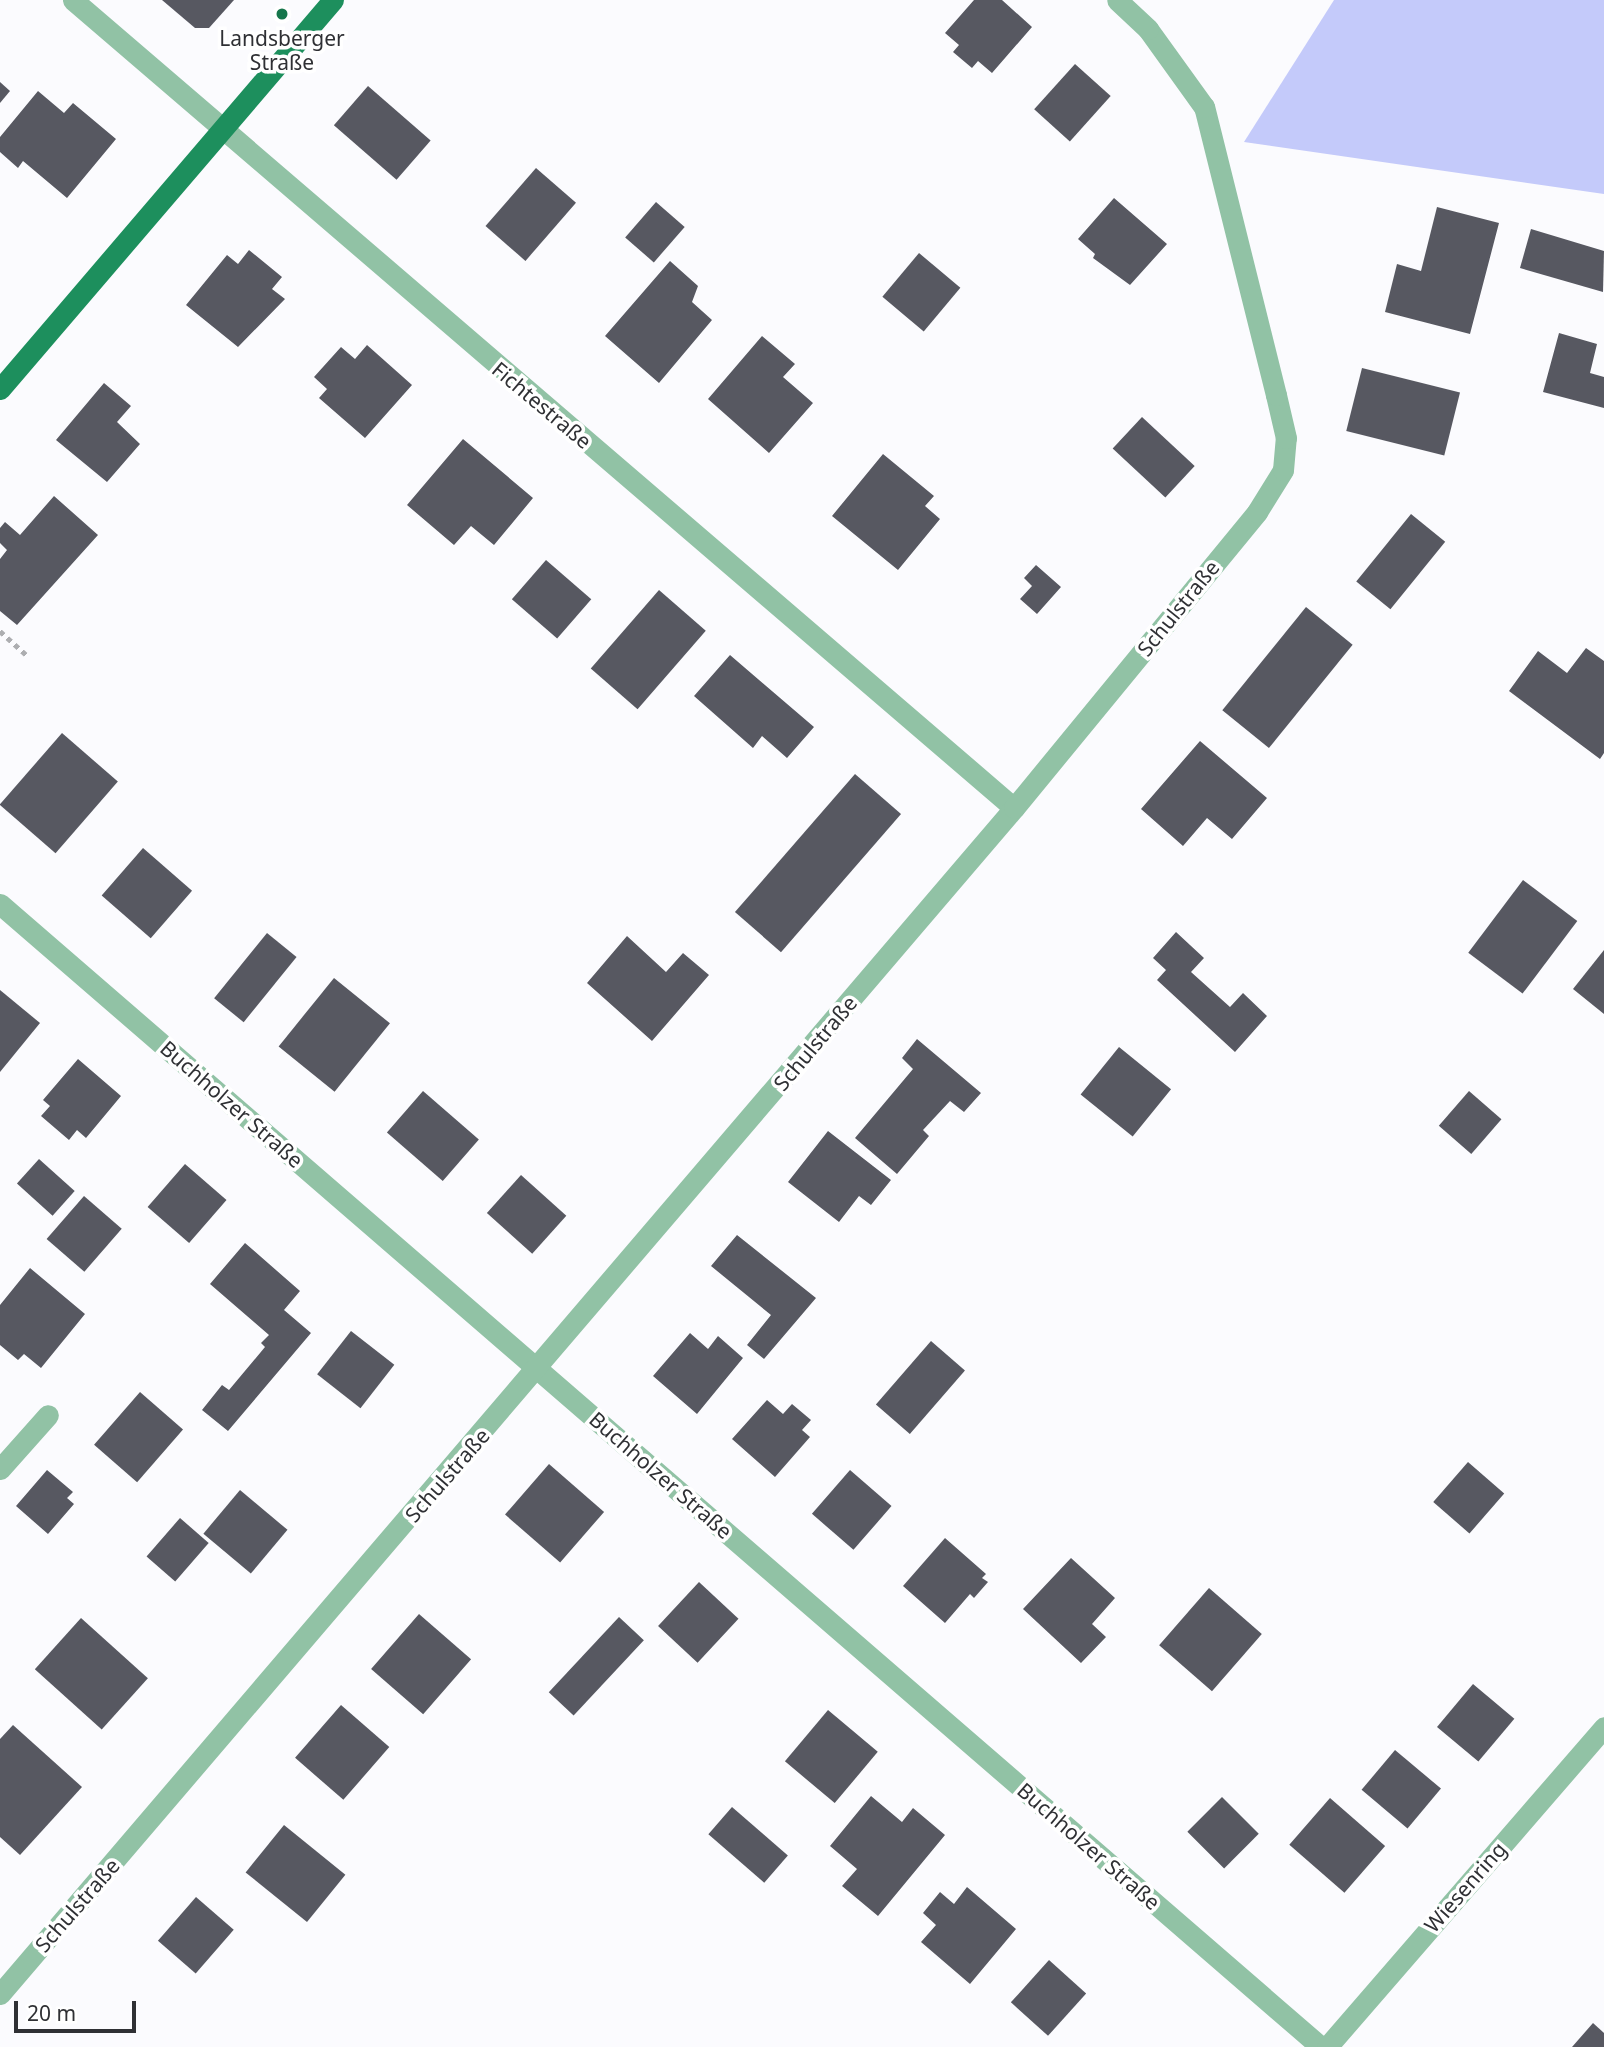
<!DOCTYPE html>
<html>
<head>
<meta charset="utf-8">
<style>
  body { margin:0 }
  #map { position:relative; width:1604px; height:2047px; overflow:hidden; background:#fbfbfe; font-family:"Noto Sans",sans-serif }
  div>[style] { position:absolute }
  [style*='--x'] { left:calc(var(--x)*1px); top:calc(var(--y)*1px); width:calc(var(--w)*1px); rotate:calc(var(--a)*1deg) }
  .green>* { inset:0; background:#c4cafa }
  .building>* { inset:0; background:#575861; transform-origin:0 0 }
  .path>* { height:4.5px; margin-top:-2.25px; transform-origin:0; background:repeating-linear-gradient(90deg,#adaeb1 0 5px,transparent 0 10px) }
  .minor>* { height:21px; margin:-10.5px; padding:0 10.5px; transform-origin:10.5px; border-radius:10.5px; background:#91c2a5 }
  .major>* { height:21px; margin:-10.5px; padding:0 10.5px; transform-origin:10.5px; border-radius:10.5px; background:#1d8f5d }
  .dots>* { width:19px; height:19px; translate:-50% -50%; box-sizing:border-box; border:4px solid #fff; border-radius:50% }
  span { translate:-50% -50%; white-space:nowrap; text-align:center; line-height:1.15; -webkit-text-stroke:7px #fff; paint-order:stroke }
  .poi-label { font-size:21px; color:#2f3034 }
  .street-label { font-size:21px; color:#2f3034 }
  .scale { position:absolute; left:14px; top:2001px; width:122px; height:32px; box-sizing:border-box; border:4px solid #2f3034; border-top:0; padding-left:9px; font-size:21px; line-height:24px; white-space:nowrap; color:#2f3034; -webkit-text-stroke:5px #fff; paint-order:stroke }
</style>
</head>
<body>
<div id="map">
  <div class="green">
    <i style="clip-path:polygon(1334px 0,1604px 0,1604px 194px,1244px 142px)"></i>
  </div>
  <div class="building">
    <i style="clip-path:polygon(162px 0,234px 0,209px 28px,195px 28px)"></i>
    <i style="clip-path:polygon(974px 0,1002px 0,1032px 27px,992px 73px,978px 61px,972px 68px,953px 52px,959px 45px,945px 33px)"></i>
    <i style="left:1075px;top:64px;width:48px;height:61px;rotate:42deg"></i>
    <i style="clip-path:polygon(0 82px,10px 91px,0 103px)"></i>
    <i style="left:368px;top:86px;width:83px;height:52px;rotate:41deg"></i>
    <i style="clip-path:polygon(38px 91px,64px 113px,73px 103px,116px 139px,67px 198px,23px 161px,18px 168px,0 152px,0 137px)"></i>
    <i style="left:536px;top:168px;width:53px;height:77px;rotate:41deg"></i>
    <i style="clip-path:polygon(1114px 198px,1167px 244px,1130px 285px,1093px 258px,1095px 254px,1078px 239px)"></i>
    <i style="left:656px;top:202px;width:38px;height:47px;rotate:41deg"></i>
    <i style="clip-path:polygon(1437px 207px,1499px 223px,1470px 334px,1385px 312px,1397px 264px,1421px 271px)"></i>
    <i style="clip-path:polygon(1531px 229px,1604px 251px,1603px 292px,1520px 268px)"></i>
    <i style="clip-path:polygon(249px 250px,282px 277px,272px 289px,285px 299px,238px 347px,186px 305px,227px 255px,238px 264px)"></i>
    <i style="left:919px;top:253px;width:54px;height:57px;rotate:40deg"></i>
    <i style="clip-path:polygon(670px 261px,698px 286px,692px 302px,712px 320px,659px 383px,605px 336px)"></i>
    <i style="clip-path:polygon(1559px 333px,1597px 344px,1590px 373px,1604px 377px,1604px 408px,1543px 392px)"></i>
    <i style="clip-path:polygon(762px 336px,795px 364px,783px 377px,813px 403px,769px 453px,708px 399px)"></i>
    <i style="clip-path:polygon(367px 345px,412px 385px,365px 438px,319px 398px,327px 389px,314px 377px,341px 347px,355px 359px)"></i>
    <i style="left:1362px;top:368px;width:101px;height:65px;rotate:14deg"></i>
    <i style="clip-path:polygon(104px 383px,131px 406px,117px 422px,140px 444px,107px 482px,56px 440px)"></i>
    <i style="left:1142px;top:417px;width:72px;height:43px;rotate:43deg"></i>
    <i style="clip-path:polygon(463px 439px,533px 498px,494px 545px,471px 526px,454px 545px,407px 505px)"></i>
    <i style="clip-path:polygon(883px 454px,934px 496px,925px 506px,940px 519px,898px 570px,832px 516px)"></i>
    <i style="clip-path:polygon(54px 496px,98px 535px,17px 625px,0 611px,0 559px,7px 550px,0 543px,0 528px,5px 522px,20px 535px)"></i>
    <i style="left:1411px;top:514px;width:44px;height:87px;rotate:39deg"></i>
    <i style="left:546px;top:560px;width:60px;height:52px;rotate:41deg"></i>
    <i style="clip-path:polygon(1036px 565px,1061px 587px,1037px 614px,1020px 599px,1032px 586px,1024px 578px)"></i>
    <i style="left:659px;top:590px;width:62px;height:104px;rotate:41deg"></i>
    <i style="left:1306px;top:607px;width:60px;height:133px;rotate:39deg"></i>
    <i style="clip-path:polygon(1586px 648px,1604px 661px,1604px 753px,1600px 759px,1509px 691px,1538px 651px,1567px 673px)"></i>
    <i style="clip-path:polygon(730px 655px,814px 727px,787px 758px,762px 736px,753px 748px,694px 696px)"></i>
    <i style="left:62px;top:733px;width:74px;height:95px;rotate:41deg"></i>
    <i style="clip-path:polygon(1200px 741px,1267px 798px,1232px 839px,1207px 818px,1183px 846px,1141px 809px)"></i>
    <i style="left:855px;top:774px;width:61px;height:183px;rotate:41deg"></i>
    <i style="left:143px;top:848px;width:65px;height:63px;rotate:41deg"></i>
    <i style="left:1523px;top:880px;width:68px;height:91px;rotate:37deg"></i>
    <i style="clip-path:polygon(1176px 932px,1204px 958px,1191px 972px,1230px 1007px,1243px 993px,1267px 1016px,1235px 1052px,1157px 980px,1166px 970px,1153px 958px)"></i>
    <i style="left:267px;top:933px;width:38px;height:84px;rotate:39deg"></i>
    <i style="clip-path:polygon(627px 936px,666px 972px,683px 953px,709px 975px,652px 1041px,587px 983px)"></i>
    <i style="clip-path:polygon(1604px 950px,1604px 1014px,1573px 989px)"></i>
    <i style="left:334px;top:978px;width:72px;height:88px;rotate:39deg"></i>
    <i style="clip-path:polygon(0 990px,40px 1023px,0 1072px)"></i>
    <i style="clip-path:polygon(917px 1039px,981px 1093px,964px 1112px,950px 1101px,923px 1130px,929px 1136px,897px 1174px,855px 1138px,913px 1069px,902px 1058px)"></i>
    <i style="left:1119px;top:1047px;width:67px;height:61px;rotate:39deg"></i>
    <i style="clip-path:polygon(78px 1059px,121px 1096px,86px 1138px,77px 1130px,69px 1140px,41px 1116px,50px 1106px,43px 1100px)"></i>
    <i style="left:423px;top:1091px;width:74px;height:55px;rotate:41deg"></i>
    <i style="left:1469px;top:1091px;width:43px;height:46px;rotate:41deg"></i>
    <i style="clip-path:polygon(828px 1131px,891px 1180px,871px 1205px,859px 1196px,839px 1222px,788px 1182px)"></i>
    <i style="left:39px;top:1159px;width:48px;height:33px;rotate:42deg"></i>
    <i style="left:185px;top:1164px;width:55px;height:57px;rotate:41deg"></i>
    <i style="left:521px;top:1175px;width:61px;height:51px;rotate:42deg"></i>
    <i style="left:84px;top:1196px;width:50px;height:57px;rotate:41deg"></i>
    <i style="clip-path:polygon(737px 1235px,816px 1298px,764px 1359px,747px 1345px,771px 1315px,711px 1266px)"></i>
    <i style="clip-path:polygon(245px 1243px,300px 1291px,284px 1310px,311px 1333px,228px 1431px,202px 1410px,222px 1385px,229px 1390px,265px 1347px,261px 1343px,269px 1335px,210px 1284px)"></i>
    <i style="clip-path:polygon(30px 1268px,85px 1314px,41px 1368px,24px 1354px,18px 1360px,0 1345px,0 1305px)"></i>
    <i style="left:351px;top:1331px;width:55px;height:55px;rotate:38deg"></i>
    <i style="clip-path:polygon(690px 1333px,708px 1349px,718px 1336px,743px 1358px,697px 1414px,653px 1376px)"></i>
    <i style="left:931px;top:1341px;width:45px;height:84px;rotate:41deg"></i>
    <i style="left:140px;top:1392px;width:57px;height:70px;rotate:41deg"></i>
    <i style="clip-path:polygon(767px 1400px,783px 1414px,792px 1404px,811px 1420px,802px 1430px,810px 1437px,775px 1477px,732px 1439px)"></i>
    <i style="left:1468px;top:1462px;width:48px;height:53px;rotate:41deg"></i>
    <i style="left:549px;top:1464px;width:73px;height:67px;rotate:41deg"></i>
    <i style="clip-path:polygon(47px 1470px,73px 1492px,67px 1498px,74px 1504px,48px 1534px,16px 1506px)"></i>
    <i style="left:850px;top:1470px;width:55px;height:58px;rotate:41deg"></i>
    <i style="left:240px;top:1490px;width:62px;height:57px;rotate:40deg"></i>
    <i style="left:180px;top:1518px;width:38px;height:51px;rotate:41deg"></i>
    <i style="clip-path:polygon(945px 1538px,986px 1574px,982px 1578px,988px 1582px,974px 1598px,970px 1594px,945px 1623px,903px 1586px)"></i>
    <i style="clip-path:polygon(1071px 1558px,1115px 1598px,1092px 1624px,1106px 1637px,1081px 1663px,1023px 1609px)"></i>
    <i style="left:699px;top:1582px;width:54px;height:60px;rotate:43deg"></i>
    <i style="left:1209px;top:1588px;width:70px;height:76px;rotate:41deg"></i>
    <i style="left:419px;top:1614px;width:69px;height:73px;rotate:41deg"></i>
    <i style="left:619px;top:1617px;width:34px;height:103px;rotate:43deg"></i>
    <i style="left:81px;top:1618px;width:90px;height:69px;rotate:42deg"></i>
    <i style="left:1473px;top:1684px;width:54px;height:56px;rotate:40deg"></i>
    <i style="left:341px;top:1705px;width:64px;height:70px;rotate:41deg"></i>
    <i style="left:828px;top:1710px;width:65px;height:67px;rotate:40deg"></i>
    <i style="clip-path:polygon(13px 1725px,82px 1787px,20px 1855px,0 1837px,0 1739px)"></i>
    <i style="left:1395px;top:1750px;width:60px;height:52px;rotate:40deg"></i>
    <i style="clip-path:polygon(871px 1796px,902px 1822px,913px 1808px,945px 1835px,878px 1916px,842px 1886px,857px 1869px,830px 1846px)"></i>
    <i style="left:1222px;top:1797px;width:52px;height:49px;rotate:45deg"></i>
    <i style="left:1330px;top:1798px;width:73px;height:62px;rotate:41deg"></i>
    <i style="left:732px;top:1807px;width:74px;height:36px;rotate:41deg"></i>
    <i style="left:284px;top:1825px;width:79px;height:61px;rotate:39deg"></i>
    <i style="clip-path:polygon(967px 1887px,1016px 1929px,970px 1984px,921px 1942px,936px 1925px,923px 1913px,940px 1892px,954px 1904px)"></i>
    <i style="left:196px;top:1897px;width:50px;height:58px;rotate:41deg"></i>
    <i style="left:1049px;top:1960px;width:50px;height:57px;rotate:42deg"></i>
    <i style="clip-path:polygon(1593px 2023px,1604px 2033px,1604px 2047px,1572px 2047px)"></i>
  </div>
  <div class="path">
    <i style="--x:0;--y:631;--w:39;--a:42"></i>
  </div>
  <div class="minor">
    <i style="--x:73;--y:0;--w:1240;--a:40.65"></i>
    <i style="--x:0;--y:904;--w:1747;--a:40.87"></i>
    <i style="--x:0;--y:1469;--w:72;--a:-48.4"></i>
    <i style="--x:0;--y:1994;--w:1560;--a:-49.47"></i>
    <i style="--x:1014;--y:808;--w:383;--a:-50.6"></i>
    <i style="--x:1257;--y:512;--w:49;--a:-58.2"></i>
    <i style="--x:1283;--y:470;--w:32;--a:-85"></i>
    <i style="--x:1286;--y:438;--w:44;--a:-103.1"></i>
    <i style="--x:1276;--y:395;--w:297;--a:-104"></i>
    <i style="--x:1204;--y:107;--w:96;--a:-125.7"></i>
    <i style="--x:1148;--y:29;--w:42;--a:-136.9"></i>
    <i style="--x:1327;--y:2047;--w:423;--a:-49.1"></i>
  </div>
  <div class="major">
    <i style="--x:0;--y:389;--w:512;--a:-49.44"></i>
  </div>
  <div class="dots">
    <i style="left:282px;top:14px;background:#16764c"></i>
  </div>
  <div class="poi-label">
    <span style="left:282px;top:50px">Landsberger<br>Straße</span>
  </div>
  <div class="street-label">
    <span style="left:542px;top:405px;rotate:40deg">Fichtestraße</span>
    <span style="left:1178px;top:608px;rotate:-51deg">Schulstraße</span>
    <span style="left:815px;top:1043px;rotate:-50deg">Schulstraße</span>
    <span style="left:232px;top:1104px;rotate:41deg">Buchholzer Straße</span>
    <span style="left:447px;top:1475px;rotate:-49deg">Schulstraße</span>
    <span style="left:661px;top:1475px;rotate:41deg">Buchholzer Straße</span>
    <span style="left:1089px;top:1846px;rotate:41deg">Buchholzer Straße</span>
    <span style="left:1465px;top:1887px;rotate:-49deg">Wiesenring</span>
    <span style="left:77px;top:1905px;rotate:-49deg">Schulstraße</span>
  </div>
  <div class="scale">20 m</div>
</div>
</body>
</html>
